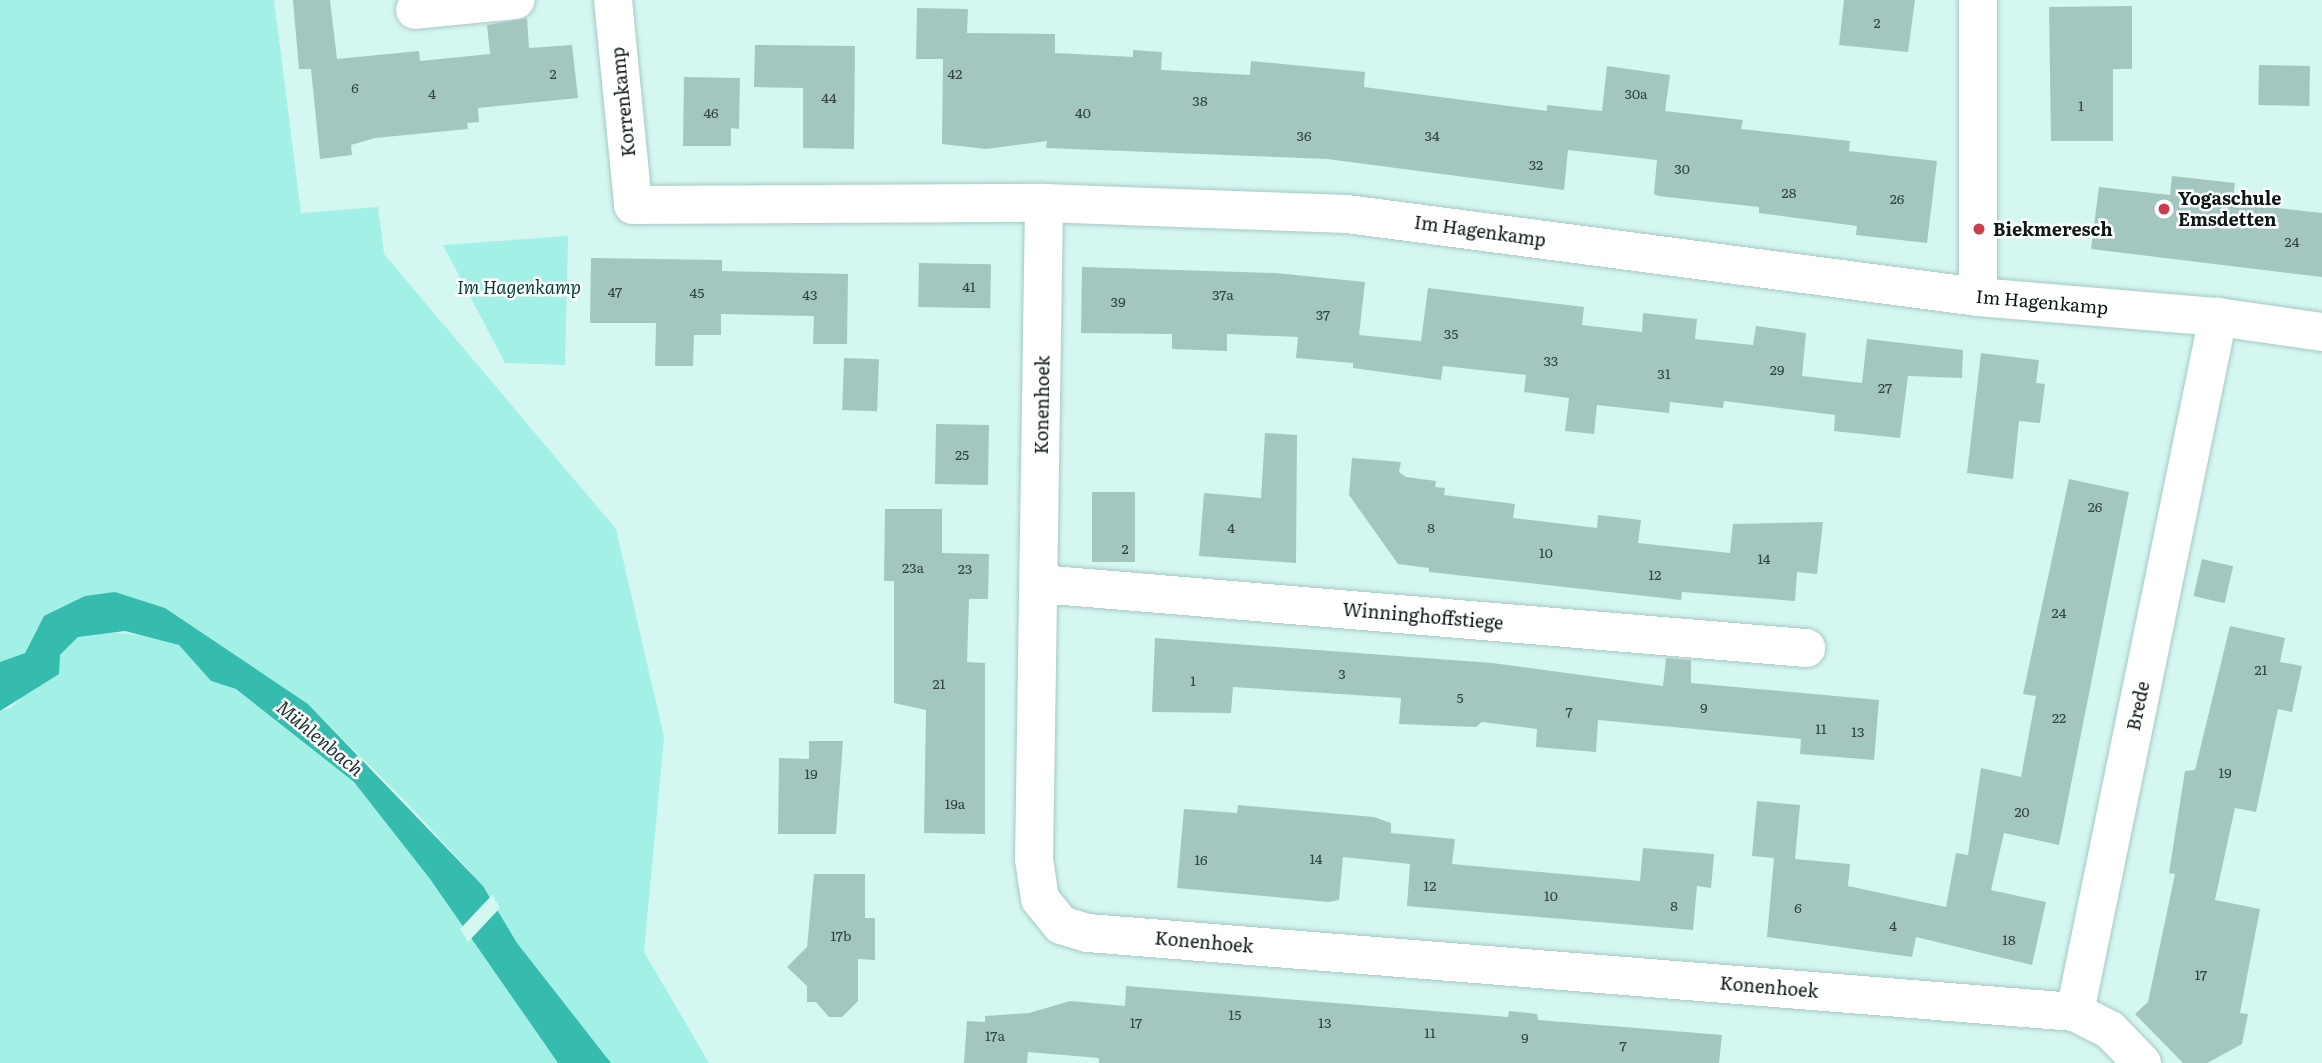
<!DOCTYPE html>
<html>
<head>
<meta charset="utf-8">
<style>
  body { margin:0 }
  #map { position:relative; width:2322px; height:1063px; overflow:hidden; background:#d5f7f2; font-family:Literata,serif }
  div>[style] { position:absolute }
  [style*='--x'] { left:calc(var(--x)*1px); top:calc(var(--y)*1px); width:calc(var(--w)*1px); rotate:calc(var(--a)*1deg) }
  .green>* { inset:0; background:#a3f0e6 }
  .water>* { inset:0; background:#35bcae }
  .pier>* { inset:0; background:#d5f7f2 }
  .building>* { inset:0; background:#a4c6c1; transform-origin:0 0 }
  .roads { filter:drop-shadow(0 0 2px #a6c8c3) drop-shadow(0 0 2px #a6c8c3) }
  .minor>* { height:38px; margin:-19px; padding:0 19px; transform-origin:19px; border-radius:19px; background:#fff }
  .dots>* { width:19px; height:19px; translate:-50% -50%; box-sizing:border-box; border:4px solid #fff; border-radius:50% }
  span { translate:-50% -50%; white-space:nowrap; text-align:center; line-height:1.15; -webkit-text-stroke:5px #fff; paint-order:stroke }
  .number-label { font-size:14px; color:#314441 }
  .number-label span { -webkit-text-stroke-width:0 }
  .street-label { font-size:18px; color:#0b1816 }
  .poi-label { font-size:18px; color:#0b1816; font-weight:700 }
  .left { translate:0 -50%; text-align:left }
  .park-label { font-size:18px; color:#013f39; font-style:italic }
  .water-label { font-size:19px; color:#203633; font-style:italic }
</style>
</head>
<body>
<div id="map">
  <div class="green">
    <i style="clip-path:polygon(0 0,274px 0,301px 213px,378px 207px,384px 254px,616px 529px,664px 737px,644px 952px,709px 1063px,611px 1063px,517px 943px,483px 886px,409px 805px,308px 704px,165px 608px,115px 592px,37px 628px,25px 653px,0 662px)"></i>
    <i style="clip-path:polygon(568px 236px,565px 365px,505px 363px,443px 245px)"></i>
    <i style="clip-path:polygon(96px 631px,161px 637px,179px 645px,211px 681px,236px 689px,354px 782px,430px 879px,558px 1063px,0 1063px,0 711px,12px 707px,78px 637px)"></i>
  </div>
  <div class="water">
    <i style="clip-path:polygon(115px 592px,165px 608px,308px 704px,483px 886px,517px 943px,611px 1063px,558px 1063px,430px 879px,354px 782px,236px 689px,211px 681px,179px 645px,125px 631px,78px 637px,60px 655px,59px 674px,0 711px,0 662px,25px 653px,44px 616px,85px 596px)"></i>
  </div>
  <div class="pier">
    <i style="clip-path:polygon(492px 895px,500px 908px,468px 942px,460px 929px)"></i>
  </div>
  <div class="building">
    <i style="clip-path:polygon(293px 0,330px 0,337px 59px,419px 51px,420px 61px,490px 54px,487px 25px,527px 18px,529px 48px,572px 45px,578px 98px,478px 108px,479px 122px,467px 123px,468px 129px,375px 138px,351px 145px,352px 155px,320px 159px,311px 69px,299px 69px)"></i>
    <i style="clip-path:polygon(1844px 0,1915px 0,1908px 52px,1839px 45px)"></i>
    <i style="clip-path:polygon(2132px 6px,2132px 69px,2113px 69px,2113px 141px,2051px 141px,2049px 7px)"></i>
    <i style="clip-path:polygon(917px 8px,968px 9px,967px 33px,1055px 34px,1055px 53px,1133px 57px,1133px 50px,1162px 52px,1161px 70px,1250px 75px,1251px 61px,1365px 72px,1364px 87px,1547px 111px,1547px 105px,1602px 111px,1607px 66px,1670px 75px,1665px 111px,1743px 120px,1741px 129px,1850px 141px,1849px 151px,1937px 161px,1927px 243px,1856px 235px,1857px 226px,1759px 213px,1759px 207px,1658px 196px,1654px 194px,1657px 160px,1568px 150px,1564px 190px,1327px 159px,1046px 148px,1047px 141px,986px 149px,942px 144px,943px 59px,916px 59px)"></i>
    <i style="clip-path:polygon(755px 45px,855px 46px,854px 149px,803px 148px,803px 88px,754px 87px)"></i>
    <i style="left:2259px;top:65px;width:51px;height:40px;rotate:1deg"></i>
    <i style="clip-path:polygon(684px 77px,740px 78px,739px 129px,731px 128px,731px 146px,683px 146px)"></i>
    <i style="clip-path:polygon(2172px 176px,2235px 183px,2232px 203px,2322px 213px,2322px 277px,2091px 249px,2099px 187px,2170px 195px)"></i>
    <i style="clip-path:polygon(591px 258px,722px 260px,722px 271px,848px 274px,847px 344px,813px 344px,814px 316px,721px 314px,721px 335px,694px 335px,693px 366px,655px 366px,656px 323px,590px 323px)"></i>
    <i style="left:919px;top:263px;width:72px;height:44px;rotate:1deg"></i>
    <i style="clip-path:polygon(1082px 267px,1276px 273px,1365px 282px,1359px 335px,1421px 341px,1428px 288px,1584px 307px,1582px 325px,1642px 332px,1643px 313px,1697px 319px,1695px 339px,1753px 345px,1756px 326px,1806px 333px,1802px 376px,1862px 383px,1867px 339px,1963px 350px,1962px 378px,1908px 376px,1900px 438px,1834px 431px,1835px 415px,1724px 401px,1723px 408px,1670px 402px,1669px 413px,1597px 405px,1594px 434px,1565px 431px,1569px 398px,1524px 392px,1526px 375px,1443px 366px,1441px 380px,1353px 368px,1353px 363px,1296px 358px,1298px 337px,1227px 334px,1227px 351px,1172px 349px,1172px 334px,1081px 333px)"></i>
    <i style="clip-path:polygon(1981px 353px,2039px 360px,2036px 383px,2045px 384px,2040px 423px,2019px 421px,2013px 479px,1967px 473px)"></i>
    <i style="left:844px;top:358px;width:35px;height:52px;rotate:2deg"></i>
    <i style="left:936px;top:424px;width:53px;height:60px;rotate:1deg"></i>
    <i style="clip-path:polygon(1265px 433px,1297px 435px,1296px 563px,1199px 556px,1204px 493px,1261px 498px)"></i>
    <i style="clip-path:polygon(1352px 458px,1401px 462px,1399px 472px,1406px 477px,1436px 481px,1435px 487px,1445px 488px,1444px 495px,1515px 504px,1513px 518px,1597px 528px,1598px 515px,1641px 520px,1638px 543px,1730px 553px,1733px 524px,1823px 522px,1817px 574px,1797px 572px,1795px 601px,1682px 592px,1681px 600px,1429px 572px,1429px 568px,1398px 564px,1349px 495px)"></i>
    <i style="clip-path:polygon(2069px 479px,2129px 492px,2059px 845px,2004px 833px,1991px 890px,2046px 902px,2032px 965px,1916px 937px,1912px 957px,1767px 937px,1774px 858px,1752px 856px,1757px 801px,1800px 805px,1795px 859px,1850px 864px,1848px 886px,1946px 907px,1956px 853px,1968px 855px,1981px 768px,2021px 777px,2036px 696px,2023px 694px)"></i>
    <i style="left:1092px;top:492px;width:43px;height:70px"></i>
    <i style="clip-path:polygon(885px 509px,942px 509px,942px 553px,989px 554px,988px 599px,969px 599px,967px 662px,985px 663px,985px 834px,924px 833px,926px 710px,894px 703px,894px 581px,884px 581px)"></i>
    <i style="left:2202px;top:559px;width:32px;height:38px;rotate:13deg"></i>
    <i style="clip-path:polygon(2230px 626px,2285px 638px,2280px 662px,2302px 666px,2292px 712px,2278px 709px,2256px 812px,2235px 808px,2215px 900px,2260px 909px,2240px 1013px,2248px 1014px,2242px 1044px,2207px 1063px,2183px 1063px,2135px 1014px,2148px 1002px,2175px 874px,2169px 873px,2185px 771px,2195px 770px)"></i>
    <i style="clip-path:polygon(1155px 638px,1492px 663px,1663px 686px,1666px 658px,1691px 660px,1691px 683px,1879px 700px,1874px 760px,1800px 754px,1801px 739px,1598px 720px,1596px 752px,1536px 747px,1537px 729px,1482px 722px,1476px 727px,1399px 724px,1401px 698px,1340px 694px,1233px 687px,1231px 713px,1152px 712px)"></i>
    <i style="clip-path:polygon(809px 741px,843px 741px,836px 834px,778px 834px,779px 758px,809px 759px)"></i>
    <i style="clip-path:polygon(1238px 805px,1374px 817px,1391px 823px,1391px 833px,1455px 839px,1452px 864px,1640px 881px,1643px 848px,1714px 854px,1711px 888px,1697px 886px,1693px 930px,1407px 906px,1410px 864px,1343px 857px,1339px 900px,1328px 902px,1177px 888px,1184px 809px,1237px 813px)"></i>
    <i style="clip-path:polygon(814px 874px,865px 874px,865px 918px,875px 918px,875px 960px,858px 959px,858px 1001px,842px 1017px,829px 1017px,816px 1002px,807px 1002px,807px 986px,787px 967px,807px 947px)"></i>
    <i style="clip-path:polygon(1126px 986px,1508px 1017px,1509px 1011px,1537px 1014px,1538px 1020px,1722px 1035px,1719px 1063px,1099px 1063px,1099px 1058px,1028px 1052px,1027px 1063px,964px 1063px,967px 1021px,985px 1022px,985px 1016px,1029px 1013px,1070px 1001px,1125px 1006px)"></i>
  </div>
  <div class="roads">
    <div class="minor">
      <i style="--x:613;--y:0;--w:206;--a:84.4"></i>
      <i style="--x:633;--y:205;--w:411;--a:-0.3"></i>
      <i style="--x:1044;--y:203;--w:303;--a:2.1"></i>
      <i style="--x:1347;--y:214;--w:636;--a:7.49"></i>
      <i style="--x:1978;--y:297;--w:241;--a:4.8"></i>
      <i style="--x:2218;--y:317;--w:105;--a:8.2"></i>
      <i style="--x:415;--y:10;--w:101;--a:-5.7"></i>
      <i style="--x:1044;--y:203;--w:656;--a:90.87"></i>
      <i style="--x:1034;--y:859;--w:40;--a:81.5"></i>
      <i style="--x:1040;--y:899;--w:33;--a:51"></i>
      <i style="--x:1061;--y:925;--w:28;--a:17"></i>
      <i style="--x:1088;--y:933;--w:990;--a:4.58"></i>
      <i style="--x:1978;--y:297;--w:297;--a:-90"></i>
      <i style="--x:1040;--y:584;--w:769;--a:4.78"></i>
      <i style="--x:2142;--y:1063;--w:46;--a:-134.1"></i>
      <i style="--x:2110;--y:1030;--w:39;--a:-153"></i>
      <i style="--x:2075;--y:1012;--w:710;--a:-78.37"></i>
    </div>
  </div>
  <div class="dots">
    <i style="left:2164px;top:209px;background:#cc3c4e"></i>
    <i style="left:1979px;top:229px;background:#cc3c4e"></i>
  </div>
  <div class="number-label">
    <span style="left:1877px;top:22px">2</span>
    <span style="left:553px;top:73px">2</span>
    <span style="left:955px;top:73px">42</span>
    <span style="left:355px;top:87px">6</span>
    <span style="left:432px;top:93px">4</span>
    <span style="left:1636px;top:93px">30a</span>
    <span style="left:829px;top:97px">44</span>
    <span style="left:1200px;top:100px">38</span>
    <span style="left:2081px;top:105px">1</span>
    <span style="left:711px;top:112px">46</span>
    <span style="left:1083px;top:112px">40</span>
    <span style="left:1304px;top:135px">36</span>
    <span style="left:1432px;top:135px">34</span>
    <span style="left:1536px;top:164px">32</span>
    <span style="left:1682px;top:168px">30</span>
    <span style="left:1789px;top:192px">28</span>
    <span style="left:1897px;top:198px">26</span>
    <span style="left:2292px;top:241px">24</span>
    <span style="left:969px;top:286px">41</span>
    <span style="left:615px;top:291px">47</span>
    <span style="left:697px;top:292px">45</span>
    <span style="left:810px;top:294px">43</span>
    <span style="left:1223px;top:294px">37a</span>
    <span style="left:1118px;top:301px">39</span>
    <span style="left:1323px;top:314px">37</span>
    <span style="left:1451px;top:333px">35</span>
    <span style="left:1551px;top:360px">33</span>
    <span style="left:1777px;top:369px">29</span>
    <span style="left:1664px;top:373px">31</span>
    <span style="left:1885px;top:387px">27</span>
    <span style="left:962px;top:454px">25</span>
    <span style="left:2095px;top:506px">26</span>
    <span style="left:1231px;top:527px">4</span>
    <span style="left:1431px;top:527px">8</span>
    <span style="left:1125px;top:548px">2</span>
    <span style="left:1546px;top:552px">10</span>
    <span style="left:1764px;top:558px">14</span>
    <span style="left:913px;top:567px">23a</span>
    <span style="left:965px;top:568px">23</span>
    <span style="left:1655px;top:574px">12</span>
    <span style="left:2059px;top:612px">24</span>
    <span style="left:2261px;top:669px">21</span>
    <span style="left:1342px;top:673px">3</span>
    <span style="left:1193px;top:680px">1</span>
    <span style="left:939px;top:683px">21</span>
    <span style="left:1460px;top:697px">5</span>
    <span style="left:1704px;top:707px">9</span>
    <span style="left:1569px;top:711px">7</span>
    <span style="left:2059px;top:717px">22</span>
    <span style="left:1821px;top:728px">11</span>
    <span style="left:1858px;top:731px">13</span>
    <span style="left:2225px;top:772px">19</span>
    <span style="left:811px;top:773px">19</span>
    <span style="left:955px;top:803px">19a</span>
    <span style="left:2022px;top:811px">20</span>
    <span style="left:1316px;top:858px">14</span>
    <span style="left:1201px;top:859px">16</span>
    <span style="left:1430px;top:885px">12</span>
    <span style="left:1551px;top:895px">10</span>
    <span style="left:1674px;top:905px">8</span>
    <span style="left:1798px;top:907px">6</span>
    <span style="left:1893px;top:925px">4</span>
    <span style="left:841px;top:935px">17b</span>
    <span style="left:2009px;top:939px">18</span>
    <span style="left:2201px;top:974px">17</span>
    <span style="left:1235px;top:1014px">15</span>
    <span style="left:1136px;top:1022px">17</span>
    <span style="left:1325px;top:1022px">13</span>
    <span style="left:1430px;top:1032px">11</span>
    <span style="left:995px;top:1035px">17a</span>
    <span style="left:1525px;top:1037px">9</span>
    <span style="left:1623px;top:1045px">7</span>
  </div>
  <div class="street-label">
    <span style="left:623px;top:102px;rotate:-96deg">Korrenkamp</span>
    <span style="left:1480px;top:231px;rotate:8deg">Im Hagenkamp</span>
    <span style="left:2042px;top:302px;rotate:5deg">Im Hagenkamp</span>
    <span style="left:1042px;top:405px;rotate:-89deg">Konenhoek</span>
    <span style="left:1423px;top:616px;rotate:5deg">Winninghoffstiege</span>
    <span style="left:2138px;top:706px;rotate:-78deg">Brede</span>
    <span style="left:1204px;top:942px;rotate:5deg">Konenhoek</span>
    <span style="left:1769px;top:987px;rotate:5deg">Konenhoek</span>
  </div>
  <div class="poi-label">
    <span class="left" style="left:2178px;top:209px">Yogaschule<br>Emsdetten</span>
    <span class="left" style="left:1993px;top:229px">Biekmeresch</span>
  </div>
  <div class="park-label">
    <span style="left:519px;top:287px">Im Hagenkamp</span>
  </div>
  <div class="water-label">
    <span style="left:320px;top:738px;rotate:40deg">Mühlenbach</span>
  </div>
</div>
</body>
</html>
